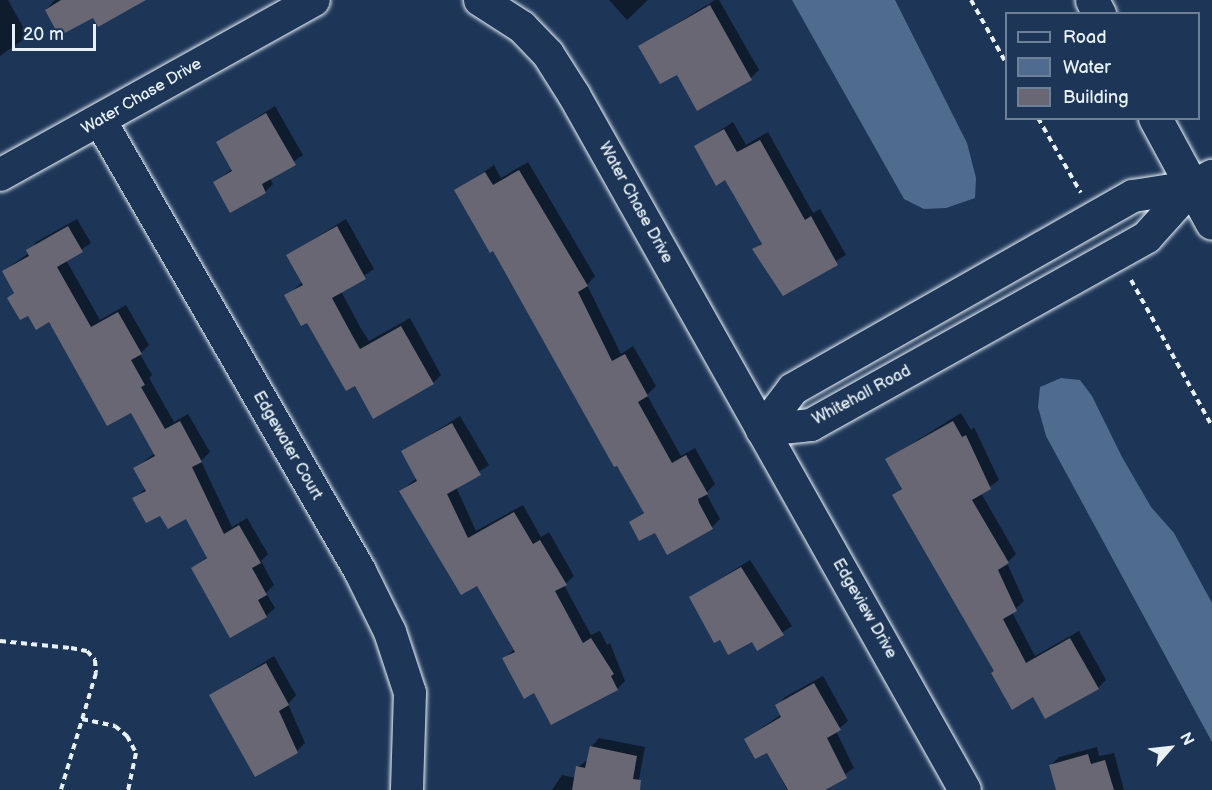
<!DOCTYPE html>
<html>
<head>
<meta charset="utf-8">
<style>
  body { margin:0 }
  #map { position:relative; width:1212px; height:790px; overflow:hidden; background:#1d3557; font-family:"Balsamiq Sans",sans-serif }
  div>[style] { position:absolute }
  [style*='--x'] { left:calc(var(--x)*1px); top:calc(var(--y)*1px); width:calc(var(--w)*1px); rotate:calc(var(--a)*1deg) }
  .water>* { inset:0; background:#4f6c8f }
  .shadow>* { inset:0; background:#0007 }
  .building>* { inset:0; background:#696773 }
  .path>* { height:4px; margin-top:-2px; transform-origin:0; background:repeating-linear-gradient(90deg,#e8f1f8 0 6px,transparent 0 10.5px) }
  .roads { filter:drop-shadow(0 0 2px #e8f1f8) drop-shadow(0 0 2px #e8f1f8) }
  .minor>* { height:32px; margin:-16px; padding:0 16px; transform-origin:16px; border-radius:16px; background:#1d3557 }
  .secondary>* { height:33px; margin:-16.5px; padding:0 16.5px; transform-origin:16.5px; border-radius:16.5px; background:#1d3557 }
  span { translate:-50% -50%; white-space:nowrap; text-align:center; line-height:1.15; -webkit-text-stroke:5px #1d3557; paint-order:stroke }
  .street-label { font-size:16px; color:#e8f1f8 }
  .legend { position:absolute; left:1005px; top:12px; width:195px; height:108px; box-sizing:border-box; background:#1d3557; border:2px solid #6e8097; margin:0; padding:8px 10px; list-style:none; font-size:18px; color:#e8f1f8 }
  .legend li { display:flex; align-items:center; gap:12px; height:30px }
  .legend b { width:30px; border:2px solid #6e8097 }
  .north { position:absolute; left:1140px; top:718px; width:60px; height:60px; -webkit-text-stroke:4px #1d3557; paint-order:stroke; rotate:62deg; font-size:16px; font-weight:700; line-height:24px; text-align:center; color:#e8f1f8 }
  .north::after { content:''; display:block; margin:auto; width:21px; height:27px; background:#e8f1f8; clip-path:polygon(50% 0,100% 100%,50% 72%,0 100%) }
  .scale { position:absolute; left:12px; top:24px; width:84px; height:27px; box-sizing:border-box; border:3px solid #e8f1f8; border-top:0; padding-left:8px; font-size:18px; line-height:21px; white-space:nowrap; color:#e8f1f8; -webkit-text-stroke:4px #1d3557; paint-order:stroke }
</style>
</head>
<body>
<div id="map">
  <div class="water">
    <i style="clip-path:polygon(792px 0,895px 0,967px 143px,976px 178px,975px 198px,946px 208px,924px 209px,904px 199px)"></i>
    <i style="clip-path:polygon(1061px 378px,1080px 380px,1092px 396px,1122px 457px,1151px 507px,1174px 533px,1212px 603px,1212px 742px,1046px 436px,1038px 407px,1040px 387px)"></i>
  </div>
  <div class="shadow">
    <i style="clip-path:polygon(0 0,8px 0,28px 36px,0 56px)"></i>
    <i style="clip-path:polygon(55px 0,138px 0,46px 10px)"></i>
    <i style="clip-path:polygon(609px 0,648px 0,627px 20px)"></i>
    <i style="clip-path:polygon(715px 0,719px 0,759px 70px,751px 78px,677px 72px,640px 46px)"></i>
    <i style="clip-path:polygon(275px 106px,303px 155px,270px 178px,273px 184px,265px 192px,215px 182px,232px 169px,218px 142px)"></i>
    <i style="clip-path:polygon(733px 122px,746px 145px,768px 132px,813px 213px,820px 209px,846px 255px,784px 294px,754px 250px,762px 242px,726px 178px,696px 146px)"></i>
    <i style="clip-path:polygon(528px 162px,595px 276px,587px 285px,621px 354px,633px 346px,656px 386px,647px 395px,681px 456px,695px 448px,715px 484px,706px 493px,720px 519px,712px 527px,656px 530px,630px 523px,645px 511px,494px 249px,456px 191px,494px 165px,501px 178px)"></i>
    <i style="clip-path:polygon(77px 219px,91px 243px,66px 260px,100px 320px,126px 305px,149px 345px,140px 354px,152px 375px,149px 378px,174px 422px,188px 414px,210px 452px,201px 461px,232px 527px,247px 518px,268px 554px,261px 561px,274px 585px,266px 593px,275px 608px,266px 616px,193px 568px,208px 556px,187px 517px,161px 514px,134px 499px,146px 488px,135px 468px,155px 453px,131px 410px,49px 320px,29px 314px,9px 298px,15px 291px,3px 271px,29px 253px,36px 242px)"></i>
    <i style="clip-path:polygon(346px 219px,374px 269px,341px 291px,360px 327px,369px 341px,410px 318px,441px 375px,433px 383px,355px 384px,286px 296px,303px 282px,288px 255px)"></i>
    <i style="clip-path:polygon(961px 413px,971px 430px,974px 427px,999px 480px,981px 493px,1016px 554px,1007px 563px,1024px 601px,1012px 612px,1035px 656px,1079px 631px,1106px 680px,1098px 688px,1034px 695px,996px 670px,894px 495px,903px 487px,887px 459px)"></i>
    <i style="clip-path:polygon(460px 416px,489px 465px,456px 487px,476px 531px,523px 505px,541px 537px,549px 532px,574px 576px,564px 585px,591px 635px,600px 631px,607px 645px,610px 643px,625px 681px,617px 689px,504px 658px,515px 649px,478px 584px,400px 492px,417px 478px,403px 452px)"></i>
    <i style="clip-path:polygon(750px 560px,792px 626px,757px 649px,752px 640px,720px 638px,691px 597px)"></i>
    <i style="clip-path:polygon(274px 656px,296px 695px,288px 704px,305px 743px,297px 751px,211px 695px)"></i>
    <i style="clip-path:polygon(823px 676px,848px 721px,836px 731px,854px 768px,822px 790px,787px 790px,767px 751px,745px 739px,782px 714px,777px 706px,785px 697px)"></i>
    <i style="clip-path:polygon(599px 738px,645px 747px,637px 790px,552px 790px,562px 775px,576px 778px,578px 767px,589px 759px,591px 747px)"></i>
    <i style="clip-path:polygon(1097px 747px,1099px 756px,1114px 753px,1124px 790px,1058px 790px,1051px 765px,1059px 757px)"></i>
  </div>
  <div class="building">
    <i style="clip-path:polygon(61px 0,146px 0,98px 27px,93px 18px,59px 36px,45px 10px)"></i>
    <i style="clip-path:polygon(710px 5px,752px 80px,697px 111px,677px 75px,660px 84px,638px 46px)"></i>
    <i style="clip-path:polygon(266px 113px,296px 165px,262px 184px,266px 193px,230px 213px,213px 182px,232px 171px,216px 142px)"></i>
    <i style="clip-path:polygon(724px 129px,737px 152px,760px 140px,805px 220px,811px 216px,838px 265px,783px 296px,752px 249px,762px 244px,725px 180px,716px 186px,694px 146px)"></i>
    <i style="clip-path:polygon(519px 170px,588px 286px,578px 292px,612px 361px,625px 354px,648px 396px,638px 402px,672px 463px,686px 455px,708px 494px,698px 499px,699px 503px,713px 529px,667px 555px,655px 533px,639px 541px,629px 522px,644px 513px,617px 466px,614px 467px,493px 251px,490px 253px,454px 190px,485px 172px,493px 185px)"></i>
    <i style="clip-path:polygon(68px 226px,83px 252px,57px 267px,91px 327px,118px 312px,142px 354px,131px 360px,145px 385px,141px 387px,165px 429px,180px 421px,202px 462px,192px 467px,224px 534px,239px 525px,261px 563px,252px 568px,267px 595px,258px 600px,267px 617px,230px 638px,191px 568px,207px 558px,186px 519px,168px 529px,160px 516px,146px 523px,132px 498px,146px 491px,133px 468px,155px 456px,131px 413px,107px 426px,49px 322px,36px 330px,28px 316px,20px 320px,7px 298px,14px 293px,2px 271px,29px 256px,26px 250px)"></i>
    <i style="clip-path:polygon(337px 226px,366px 279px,332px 298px,352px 335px,360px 349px,401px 326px,434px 384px,373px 419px,355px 386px,346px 391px,307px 323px,301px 326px,284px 295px,303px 285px,286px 255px)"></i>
    <i style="clip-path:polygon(953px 421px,962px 437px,966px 435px,991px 489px,972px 500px,1009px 563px,998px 570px,1017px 611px,1003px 619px,1026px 663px,1070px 638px,1099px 689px,1045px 719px,1033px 697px,1012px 710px,991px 673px,994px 671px,892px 495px,902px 489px,885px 459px)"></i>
    <i style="clip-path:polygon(452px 423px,481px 475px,447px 494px,468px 538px,514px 512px,533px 544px,540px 540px,567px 585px,555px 591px,583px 643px,591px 638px,614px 674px,611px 676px,618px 690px,551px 725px,534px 693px,524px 699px,502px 658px,515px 652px,477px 586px,461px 595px,399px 491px,417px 481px,401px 451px)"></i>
    <i style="clip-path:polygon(741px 567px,784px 635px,757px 651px,752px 642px,728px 655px,720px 640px,714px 643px,689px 597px)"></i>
    <i style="clip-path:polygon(266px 663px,289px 705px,279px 711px,298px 753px,255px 777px,209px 695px)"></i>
    <i style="clip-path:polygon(814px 683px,841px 730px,827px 738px,847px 778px,825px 790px,788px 790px,767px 753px,755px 759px,744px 739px,781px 717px,775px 705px)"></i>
    <i style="clip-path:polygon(590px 746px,637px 756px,633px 779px,641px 780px,640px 790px,572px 790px,576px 766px,585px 768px)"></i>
    <i style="clip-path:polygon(1088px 754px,1091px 764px,1105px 760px,1114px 790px,1056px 790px,1049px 765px)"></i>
  </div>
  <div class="path">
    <i style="--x:971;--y:0;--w:72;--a:60.9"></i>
    <i style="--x:1038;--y:118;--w:86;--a:60.2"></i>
    <i style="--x:1131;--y:280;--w:167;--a:61"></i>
    <i style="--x:0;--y:641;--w:71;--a:5.6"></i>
    <i style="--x:71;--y:648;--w:16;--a:11"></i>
    <i style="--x:87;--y:651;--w:12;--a:48"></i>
    <i style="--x:95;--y:660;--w:13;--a:86"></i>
    <i style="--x:96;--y:673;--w:122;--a:106.7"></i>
    <i style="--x:82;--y:719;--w:34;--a:12"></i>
    <i style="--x:115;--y:726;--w:16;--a:40"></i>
    <i style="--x:127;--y:736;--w:19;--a:62"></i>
    <i style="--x:136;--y:753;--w:38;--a:102"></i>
  </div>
  <div class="roads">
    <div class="minor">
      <i style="--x:480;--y:0;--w:50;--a:32.7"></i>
      <i style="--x:522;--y:27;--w:37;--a:46"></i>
      <i style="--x:548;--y:54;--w:49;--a:57.6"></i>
      <i style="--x:574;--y:95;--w:797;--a:60.64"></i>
      <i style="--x:101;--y:122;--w:518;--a:60.02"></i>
      <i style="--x:360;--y:571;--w:68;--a:63.8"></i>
      <i style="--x:390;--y:632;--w:64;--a:71.8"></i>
      <i style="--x:410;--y:693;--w:97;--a:91.8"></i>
      <i style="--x:0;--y:175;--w:359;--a:-29.1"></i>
      <i style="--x:762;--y:430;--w:49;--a:-5.8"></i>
      <i style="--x:811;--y:425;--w:385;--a:-29.2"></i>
      <i style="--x:1147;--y:237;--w:67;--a:-48"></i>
      <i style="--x:1192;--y:187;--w:23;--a:-29"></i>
      <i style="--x:762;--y:430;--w:51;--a:-52.9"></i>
      <i style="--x:793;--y:389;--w:391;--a:-29.6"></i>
      <i style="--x:1133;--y:196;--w:60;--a:-8.7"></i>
    </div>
    <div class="secondary">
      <i style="--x:1092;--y:0;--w:16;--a:63"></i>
      <i style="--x:1155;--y:118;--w:119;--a:61.5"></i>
    </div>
  </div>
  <div class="street-label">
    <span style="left:142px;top:97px;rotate:-30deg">Water Chase Drive</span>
    <span style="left:635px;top:203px;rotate:61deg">Water Chase Drive</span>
    <span style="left:862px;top:396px;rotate:-28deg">Whitehall Road</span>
    <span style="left:287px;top:446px;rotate:60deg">Edgewater Court</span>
    <span style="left:864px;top:609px;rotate:60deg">Edgeview Drive</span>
  </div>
  <ul class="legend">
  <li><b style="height:8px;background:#1d3557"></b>Road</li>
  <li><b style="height:16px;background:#4f6c8f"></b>Water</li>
  <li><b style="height:16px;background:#696773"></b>Building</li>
  </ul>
  <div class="north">N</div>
  <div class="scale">20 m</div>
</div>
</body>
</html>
